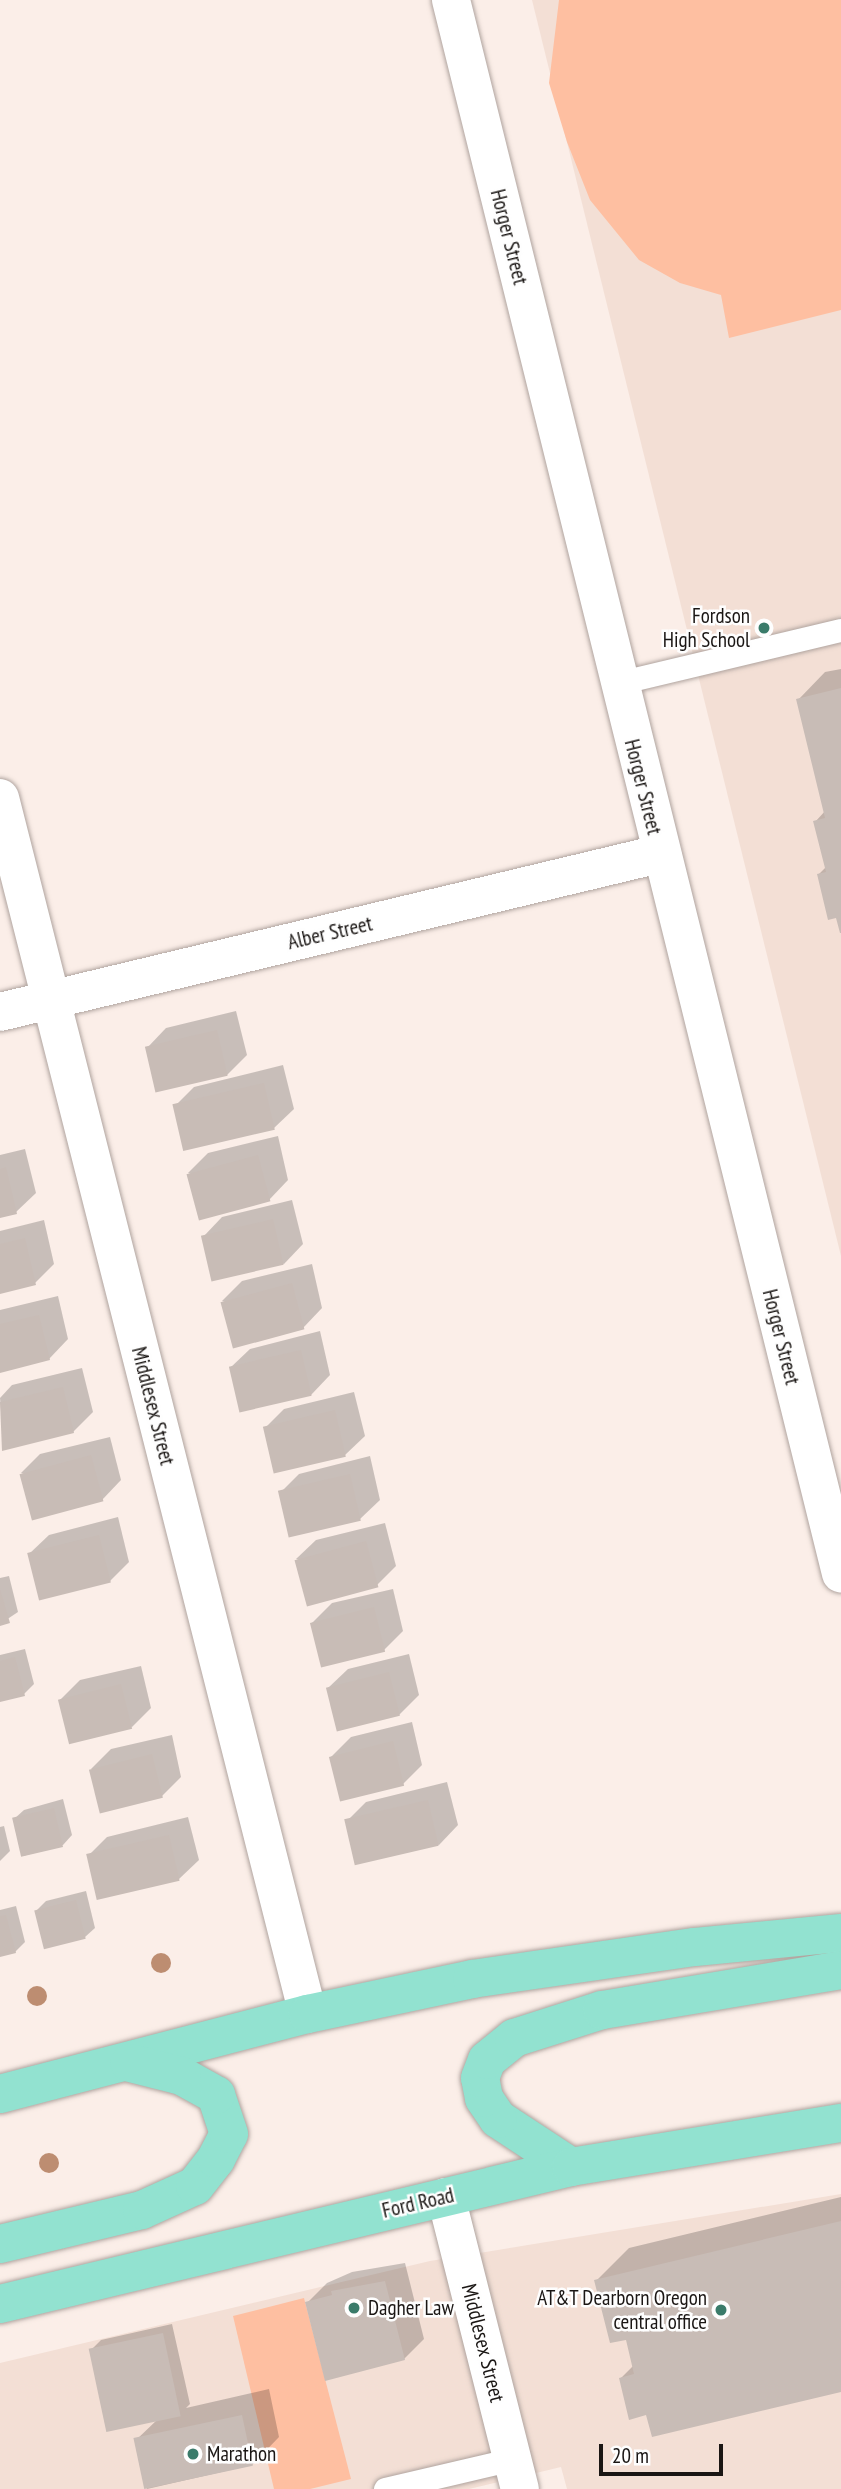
<!DOCTYPE html>
<html>
<head>
<meta charset="utf-8">
<style>
  body { margin:0 }
  #map { position:relative; width:841px; height:2489px; overflow:hidden; background:#fbeee8; font-family:"PT Sans Narrow",sans-serif }
  div>[style] { position:absolute }
  [style*='--x'] { left:calc(var(--x)*1px); top:calc(var(--y)*1px); width:calc(var(--w)*1px); rotate:calc(var(--a)*1deg) }
  .built>* { inset:0; background:#f3dfd5 }
  .green>* { inset:0; background:#febfa1 }
  .shadow>* { inset:0; background:#0003 }
  .building>* { inset:0; background:#c8bcb6; transform-origin:0 0 }
  .roads { filter:drop-shadow(0 0 2px #b0a49f) drop-shadow(0 0 2px #b0a49f) }
  .lane>* { height:23px; margin:-11.5px; padding:0 11.5px; transform-origin:11.5px; border-radius:11.5px; background:#fff }
  .street>* { height:38px; margin:-19px; padding:0 19px; transform-origin:19px; border-radius:19px; background:#fff }
  .primary>* { height:38px; margin:-19px; padding:0 19px; transform-origin:19px; border-radius:19px; background:#92e2d0 }
  .trees>* { width:20px; height:20px; margin:-10px; border-radius:50%; background:#bd8d71 }
  .dots>* { width:19px; height:19px; translate:-50% -50%; box-sizing:border-box; border:4px solid #fefefe; border-radius:50% }
  span { translate:-50% -50%; white-space:nowrap; text-align:center; line-height:1.15; -webkit-text-stroke:5px #fefefe; paint-order:stroke }
  .street-label { font-size:21px; color:#1a1614 }
  .poi-label { font-size:21px; color:#1a1614 }
  .right { translate:-100% -50%; text-align:right }
  .left { translate:0 -50%; text-align:left }
  .scale { position:absolute; left:599px; top:2444px; width:124px; height:32px; box-sizing:border-box; border:4px solid #1a1614; border-top:0; padding-left:9px; font-size:21px; line-height:24px; white-space:nowrap; color:#1a1614; -webkit-text-stroke:5px #fefefe; paint-order:stroke }
</style>
</head>
<body>
<div id="map">
  <div class="built">
    <i style="clip-path:polygon(532px 0,841px 0,841px 1256px)"></i>
    <i style="clip-path:polygon(841px 2194px,841px 2489px,567px 2489px,561px 2467px,469px 2489px,0 2489px,0 2363px,430px 2261px)"></i>
  </div>
  <div class="green">
    <i style="clip-path:polygon(559px 0,841px 0,841px 310px,729px 338px,721px 295px,680px 283px,639px 260px,590px 200px,567px 142px,549px 83px)"></i>
    <i style="clip-path:polygon(304px 2298px,351px 2479px,310px 2489px,274px 2489px,233px 2316px)"></i>
  </div>
  <div class="shadow">
    <i style="clip-path:polygon(841px 669px,841px 929px,819px 874px,826px 867px,815px 822px,826px 810px,798px 700px,825px 672px)"></i>
    <i style="clip-path:polygon(236px 1011px,247px 1055px,227px 1075px,147px 1048px,166px 1028px)"></i>
    <i style="clip-path:polygon(283px 1065px,294px 1109px,274px 1128px,175px 1106px,194px 1087px)"></i>
    <i style="clip-path:polygon(278px 1136px,288px 1180px,269px 1200px,188px 1173px,208px 1153px)"></i>
    <i style="clip-path:polygon(25px 1149px,36px 1193px,16px 1212px,0 1216px,0 1155px)"></i>
    <i style="clip-path:polygon(292px 1200px,303px 1244px,284px 1264px,203px 1237px,222px 1217px)"></i>
    <i style="clip-path:polygon(44px 1220px,54px 1264px,35px 1283px,0 1292px,0 1231px)"></i>
    <i style="clip-path:polygon(312px 1264px,322px 1308px,303px 1328px,222px 1301px,242px 1281px)"></i>
    <i style="clip-path:polygon(58px 1296px,68px 1339px,49px 1359px,0 1371px,0 1310px)"></i>
    <i style="clip-path:polygon(320px 1331px,330px 1375px,311px 1395px,230px 1368px,250px 1349px)"></i>
    <i style="clip-path:polygon(82px 1368px,93px 1412px,73px 1432px,4px 1448px,0 1398px,12px 1385px)"></i>
    <i style="clip-path:polygon(354px 1392px,365px 1436px,345px 1455px,265px 1428px,284px 1409px)"></i>
    <i style="clip-path:polygon(110px 1437px,121px 1480px,102px 1500px,21px 1473px,40px 1454px)"></i>
    <i style="clip-path:polygon(370px 1456px,380px 1500px,360px 1519px,280px 1493px,299px 1474px)"></i>
    <i style="clip-path:polygon(118px 1517px,129px 1562px,110px 1581px,29px 1554px,49px 1535px)"></i>
    <i style="clip-path:polygon(385px 1523px,396px 1566px,377px 1585px,296px 1559px,316px 1540px)"></i>
    <i style="clip-path:polygon(9px 1576px,18px 1612px,0 1624px,0 1578px)"></i>
    <i style="clip-path:polygon(393px 1589px,403px 1631px,384px 1650px,312px 1623px,332px 1603px)"></i>
    <i style="clip-path:polygon(25px 1649px,34px 1684px,24px 1694px,0 1700px,0 1655px)"></i>
    <i style="clip-path:polygon(409px 1654px,419px 1695px,399px 1715px,328px 1688px,348px 1669px)"></i>
    <i style="clip-path:polygon(141px 1666px,151px 1708px,132px 1727px,60px 1700px,80px 1680px)"></i>
    <i style="clip-path:polygon(412px 1722px,422px 1765px,403px 1784px,331px 1757px,351px 1737px)"></i>
    <i style="clip-path:polygon(172px 1735px,181px 1777px,162px 1796px,91px 1769px,111px 1749px)"></i>
    <i style="clip-path:polygon(447px 1782px,458px 1825px,439px 1845px,347px 1821px,366px 1802px)"></i>
    <i style="clip-path:polygon(63px 1799px,72px 1835px,63px 1845px,23px 1856px,14px 1819px,24px 1810px)"></i>
    <i style="clip-path:polygon(188px 1817px,199px 1860px,179px 1879px,88px 1856px,107px 1837px)"></i>
    <i style="clip-path:polygon(4px 1826px,10px 1851px,0 1861px,0 1827px)"></i>
    <i style="clip-path:polygon(86px 1891px,95px 1928px,85px 1937px,36px 1911px,46px 1901px)"></i>
    <i style="clip-path:polygon(16px 1906px,25px 1942px,15px 1952px,0 1956px,0 1910px)"></i>
    <i style="clip-path:polygon(841px 2197px,841px 2390px,647px 2413px,621px 2378px,634px 2365px,627px 2338px,596px 2281px,629px 2248px)"></i>
    <i style="clip-path:polygon(405px 2263px,424px 2339px,404px 2359px,307px 2303px,327px 2283px,352px 2272px)"></i>
    <i style="clip-path:polygon(172px 2324px,190px 2404px,186px 2408px,269px 2389px,279px 2437px,252px 2465px,147px 2489px,135px 2441px,158px 2419px,91px 2350px,101px 2340px)"></i>
  </div>
  <div class="building">
    <i style="clip-path:polygon(841px 688px,841px 933px,840px 933px,836px 918px,828px 920px,817px 874px,826px 872px,813px 821px,825px 818px,796px 699px)"></i>
    <i style="left:217px;top:1030px;width:47px;height:74px;rotate:77deg"></i>
    <i style="left:264px;top:1083px;width:48px;height:94px;rotate:77deg"></i>
    <i style="left:258px;top:1155px;width:48px;height:74px;rotate:75deg"></i>
    <i style="clip-path:polygon(6px 1167px,17px 1214px,0 1218px,0 1169px)"></i>
    <i style="left:273px;top:1219px;width:47px;height:74px;rotate:77deg"></i>
    <i style="clip-path:polygon(25px 1238px,36px 1285px,0 1294px,0 1244px)"></i>
    <i style="left:292px;top:1283px;width:48px;height:74px;rotate:75deg"></i>
    <i style="clip-path:polygon(39px 1315px,50px 1360px,0 1373px,0 1324px)"></i>
    <i style="left:301px;top:1350px;width:47px;height:74px;rotate:77deg"></i>
    <i style="clip-path:polygon(63px 1387px,74px 1433px,2px 1451px,0 1402px)"></i>
    <i style="left:335px;top:1410px;width:48px;height:74px;rotate:77deg"></i>
    <i style="left:91px;top:1455px;width:48px;height:74px;rotate:75deg"></i>
    <i style="left:350px;top:1474px;width:48px;height:74px;rotate:77deg"></i>
    <i style="left:99px;top:1535px;width:49px;height:74px;rotate:76deg"></i>
    <i style="left:366px;top:1541px;width:48px;height:74px;rotate:75deg"></i>
    <i style="clip-path:polygon(0 1589px,10px 1623px,0 1626px)"></i>
    <i style="left:374px;top:1607px;width:46px;height:66px;rotate:76deg"></i>
    <i style="clip-path:polygon(15px 1657px,25px 1696px,0 1702px,0 1661px)"></i>
    <i style="left:389px;top:1672px;width:45px;height:65px;rotate:76deg"></i>
    <i style="left:121px;top:1684px;width:46px;height:65px;rotate:76deg"></i>
    <i style="left:393px;top:1741px;width:46px;height:66px;rotate:76deg"></i>
    <i style="left:152px;top:1754px;width:45px;height:65px;rotate:76deg"></i>
    <i style="left:428px;top:1800px;width:47px;height:86px;rotate:77deg"></i>
    <i style="left:54px;top:1808px;width:40px;height:43px;rotate:77deg"></i>
    <i style="left:169px;top:1835px;width:47px;height:85px;rotate:77deg"></i>
    <i style="left:76px;top:1900px;width:40px;height:43px;rotate:76deg"></i>
    <i style="clip-path:polygon(6px 1915px,16px 1953px,0 1957px,0 1916px)"></i>
    <i style="clip-path:polygon(841px 2221px,841px 2392px,652px 2437px,646px 2415px,629px 2420px,619px 2378px,634px 2374px,626px 2340px,610px 2343px,594px 2280px)"></i>
    <i style="clip-path:polygon(385px 2281px,405px 2360px,325px 2381px,305px 2302px,332px 2295px,331px 2291px)"></i>
    <i style="left:163px;top:2333px;width:85px;height:76px;rotate:78deg"></i>
    <i style="left:242px;top:2415px;width:52px;height:111px;rotate:78deg"></i>
  </div>
  <div class="roads">
    <div class="lane">
      <i style="--x:618;--y:683;--w:229;--a:-13.4"></i>
      <i style="--x:385;--y:2489;--w:131;--a:-13.2"></i>
    </div>
    <div class="street">
      <i style="--x:451;--y:0;--w:1621;--a:76.08"></i>
      <i style="--x:0;--y:798;--w:1254;--a:75.79"></i>
      <i style="--x:0;--y:1012;--w:678;--a:-13.48"></i>
      <i style="--x:446;--y:2197;--w:301;--a:75.8"></i>
    </div>
    <div class="primary">
      <i style="--x:0;--y:2094;--w:318;--a:-14.6"></i>
      <i style="--x:308;--y:2014;--w:168;--a:-12"></i>
      <i style="--x:472;--y:1979;--w:225;--a:-8.2"></i>
      <i style="--x:695;--y:1947;--w:147;--a:-5.5"></i>
      <i style="--x:571;--y:2167;--w:87;--a:-146.7"></i>
      <i style="--x:498;--y:2119;--w:25;--a:-124"></i>
      <i style="--x:484;--y:2098;--w:20;--a:-101"></i>
      <i style="--x:480;--y:2078;--w:19;--a:-69"></i>
      <i style="--x:487;--y:2060;--w:35;--a:-39"></i>
      <i style="--x:514;--y:2038;--w:92;--a:-17.7"></i>
      <i style="--x:602;--y:2010;--w:242;--a:-9.5"></i>
      <i style="--x:0;--y:2244;--w:146;--a:-13.5"></i>
      <i style="--x:142;--y:2210;--w:58;--a:-24.4"></i>
      <i style="--x:195;--y:2186;--w:34;--a:-52"></i>
      <i style="--x:216;--y:2159;--w:28;--a:-63"></i>
      <i style="--x:229;--y:2134;--w:41;--a:-108.4"></i>
      <i style="--x:216;--y:2095;--w:39;--a:-151"></i>
      <i style="--x:182;--y:2076;--w:54;--a:-166"></i>
      <i style="--x:0;--y:2304;--w:587;--a:-13.49"></i>
      <i style="--x:571;--y:2167;--w:274;--a:-9.3"></i>
    </div>
  </div>
  <div class="trees">
    <i style="left:161px;top:1963px"></i>
    <i style="left:37px;top:1996px"></i>
    <i style="left:49px;top:2163px"></i>
  </div>
  <div class="dots">
    <i style="left:764px;top:628px;background:#3a7b6a"></i>
    <i style="left:354px;top:2308px;background:#3a7b6a"></i>
    <i style="left:721px;top:2310px;background:#3a7b6a"></i>
    <i style="left:193px;top:2454px;background:#3a7b6a"></i>
  </div>
  <div class="street-label">
    <span style="left:509px;top:237px;rotate:76deg">Horger Street</span>
    <span style="left:643px;top:787px;rotate:76deg">Horger Street</span>
    <span style="left:330px;top:933px;rotate:-13deg">Alber Street</span>
    <span style="left:781px;top:1337px;rotate:76deg">Horger Street</span>
    <span style="left:153px;top:1406px;rotate:76deg">Middlesex Street</span>
    <span style="left:418px;top:2203px;rotate:-13deg">Ford Road</span>
    <span style="left:483px;top:2343px;rotate:76deg">Middlesex Street</span>
  </div>
  <div class="poi-label">
    <span class="right" style="left:750px;top:628px">Fordson<br>High School</span>
    <span class="right" style="left:707px;top:2310px">AT&amp;T Dearborn Oregon<br>central office</span>
    <span class="left" style="left:368px;top:2308px">Dagher Law</span>
    <span class="left" style="left:207px;top:2454px">Marathon</span>
  </div>
  <div class="scale">20 m</div>
</div>
</body>
</html>
